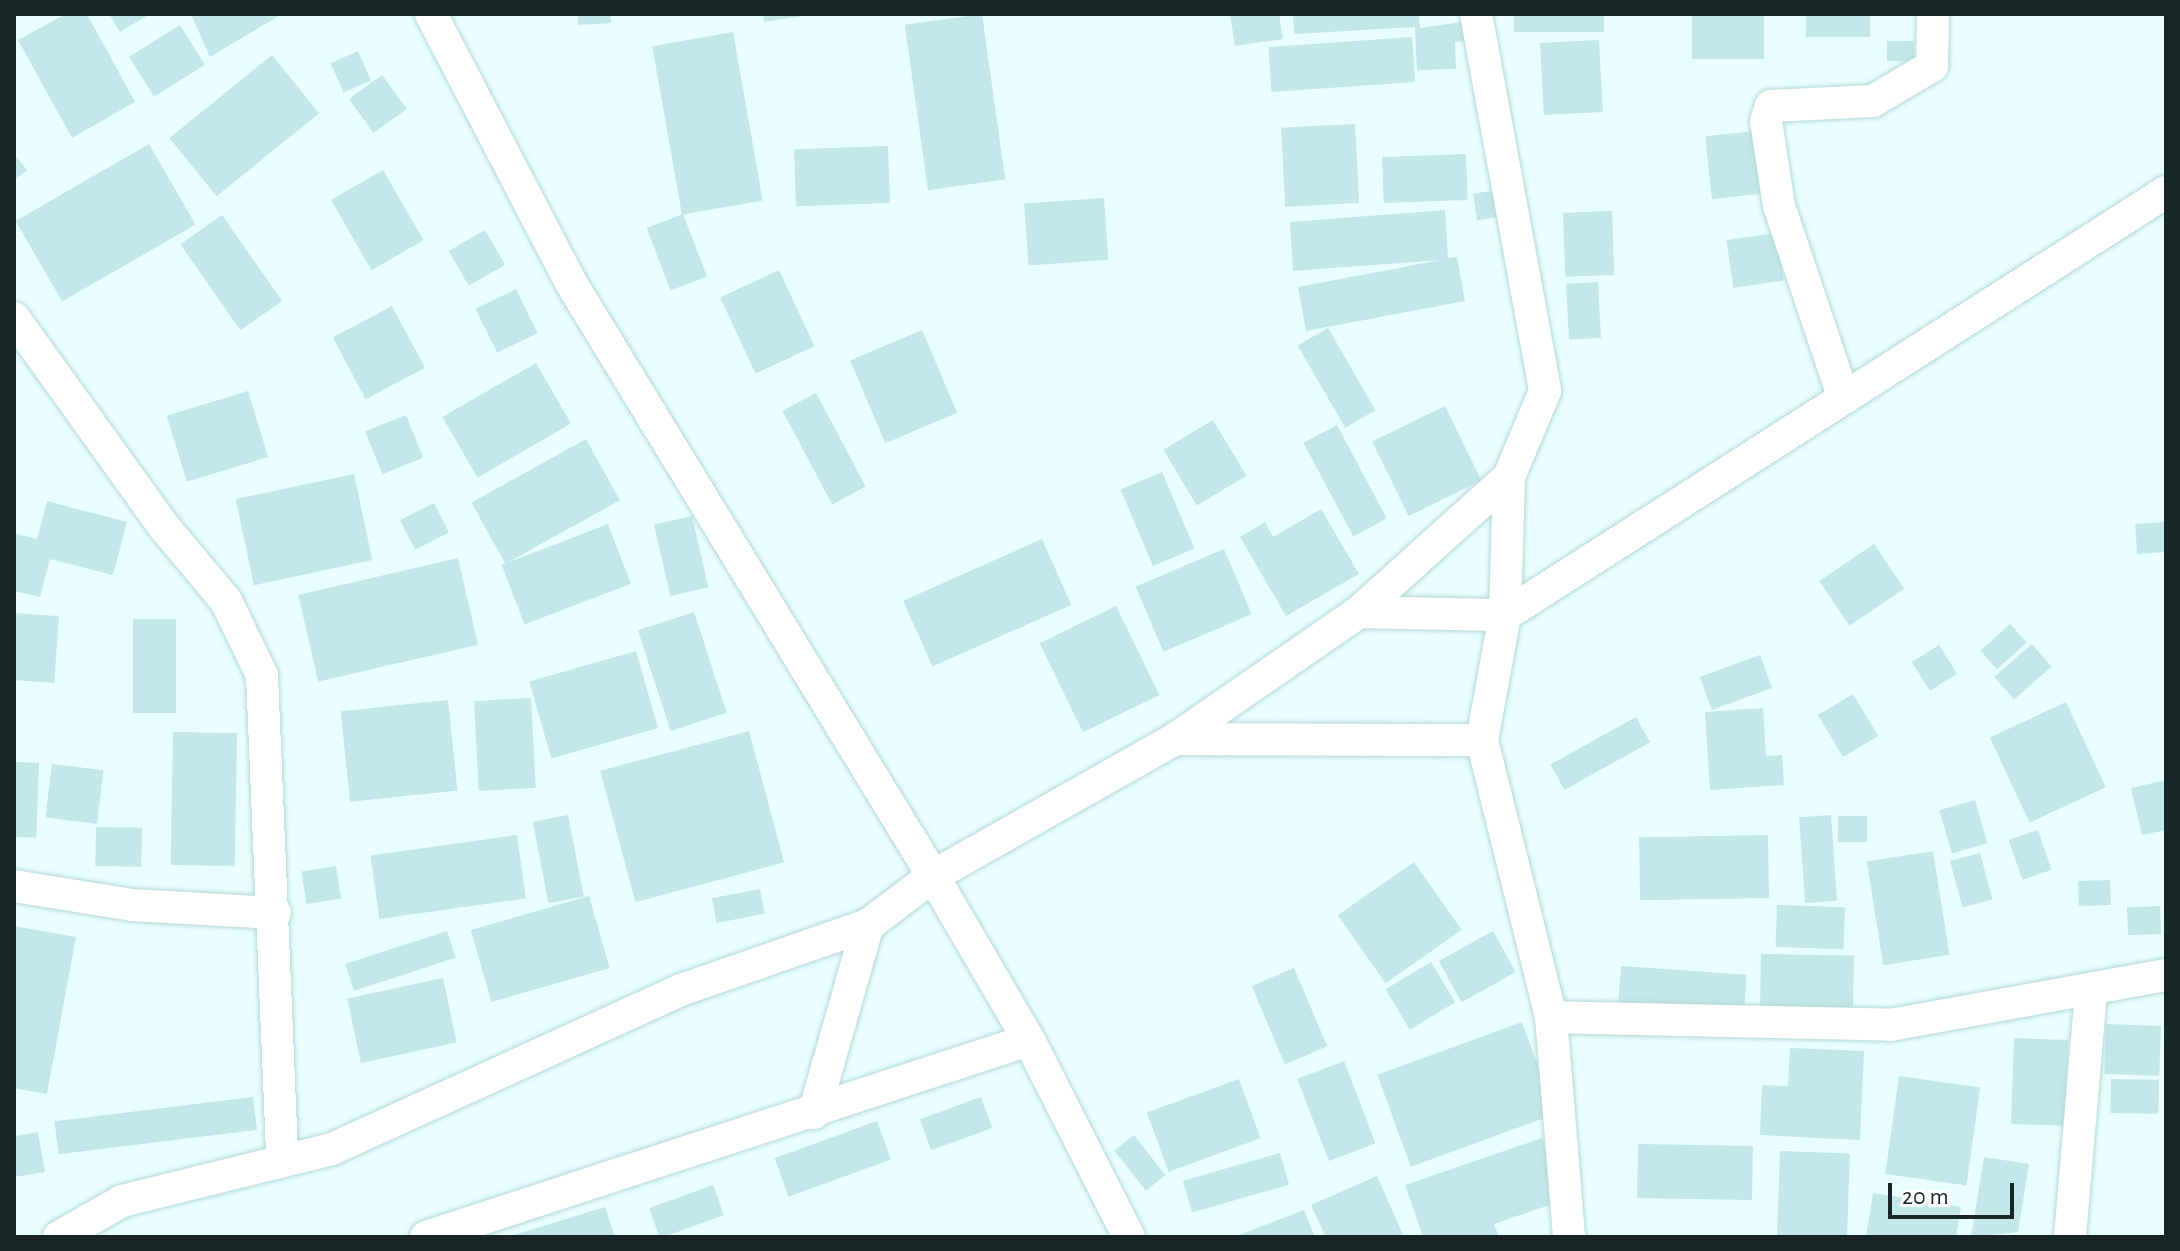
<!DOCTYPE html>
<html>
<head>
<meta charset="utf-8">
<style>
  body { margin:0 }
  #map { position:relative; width:2180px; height:1251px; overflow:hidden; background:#e9feff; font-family:"Alegreya Sans",sans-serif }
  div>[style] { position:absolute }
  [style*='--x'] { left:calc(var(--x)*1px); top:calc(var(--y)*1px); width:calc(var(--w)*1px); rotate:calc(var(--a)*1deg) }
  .building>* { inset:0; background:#c4e7e9; transform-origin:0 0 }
  .roads { filter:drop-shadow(0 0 2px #b5d8d9) drop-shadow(0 0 2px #b5d8d9) }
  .minor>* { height:32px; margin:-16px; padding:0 16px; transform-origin:16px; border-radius:16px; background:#fff }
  span { translate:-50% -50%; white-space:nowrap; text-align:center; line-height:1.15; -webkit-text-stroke:8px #fff; paint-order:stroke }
  .frame { position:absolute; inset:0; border:16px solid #192627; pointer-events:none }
  .scale { position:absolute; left:1888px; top:1183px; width:126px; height:36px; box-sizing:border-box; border:4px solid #192627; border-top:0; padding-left:10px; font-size:24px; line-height:28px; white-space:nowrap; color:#192627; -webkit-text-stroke:6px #fff; paint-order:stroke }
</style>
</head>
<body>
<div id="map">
  <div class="building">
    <i style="clip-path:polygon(66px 14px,87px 14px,135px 102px,72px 138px,18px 40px)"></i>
    <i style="clip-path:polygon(109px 14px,150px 14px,120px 32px)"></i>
    <i style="clip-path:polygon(191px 14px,282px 14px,210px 57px)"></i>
    <i style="clip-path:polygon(578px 14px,610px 14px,611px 23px,578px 25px)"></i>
    <i style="clip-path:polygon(763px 14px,803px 14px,803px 16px,764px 22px)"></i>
    <i style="left:982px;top:14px;width:167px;height:78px;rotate:82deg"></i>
    <i style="clip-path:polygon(1230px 14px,1279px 14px,1283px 39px,1235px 46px)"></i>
    <i style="clip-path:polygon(1293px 14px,1419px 14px,1420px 28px,1468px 21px,1468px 41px,1455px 42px,1456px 69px,1417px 70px,1415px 27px,1294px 34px)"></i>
    <i style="left:1514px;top:14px;width:90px;height:18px"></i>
    <i style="left:1692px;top:14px;width:72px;height:45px"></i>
    <i style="left:1806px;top:14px;width:64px;height:23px"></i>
    <i style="left:180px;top:25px;width:47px;height:60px;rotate:58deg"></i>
    <i style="left:733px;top:32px;width:171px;height:82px;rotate:80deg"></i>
    <i style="left:1412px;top:37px;width:45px;height:144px;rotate:86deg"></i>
    <i style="left:1599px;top:40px;width:72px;height:59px;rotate:87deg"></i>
    <i style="left:1887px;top:41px;width:27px;height:20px"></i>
    <i style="left:358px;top:51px;width:32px;height:30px;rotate:66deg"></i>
    <i style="left:272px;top:55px;width:75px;height:132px;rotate:51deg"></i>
    <i style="left:382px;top:75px;width:42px;height:41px;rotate:54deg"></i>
    <i style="left:1355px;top:124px;width:79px;height:74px;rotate:87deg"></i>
    <i style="left:1755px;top:131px;width:63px;height:50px;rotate:84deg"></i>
    <i style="left:149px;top:144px;width:93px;height:154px;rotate:60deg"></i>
    <i style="left:888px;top:146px;width:57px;height:94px;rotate:88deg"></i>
    <i style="clip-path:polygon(14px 154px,27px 170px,14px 180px)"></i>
    <i style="left:1466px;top:154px;width:46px;height:84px;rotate:88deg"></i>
    <i style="left:383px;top:170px;width:81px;height:60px;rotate:60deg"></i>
    <i style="left:1498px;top:190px;width:27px;height:25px;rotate:82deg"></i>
    <i style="left:1104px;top:198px;width:62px;height:80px;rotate:86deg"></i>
    <i style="clip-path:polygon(1445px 210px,1448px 258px,1457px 257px,1465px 301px,1306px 331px,1298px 287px,1441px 260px,1293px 271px,1290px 222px)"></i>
    <i style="left:1612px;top:211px;width:64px;height:49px;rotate:88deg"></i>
    <i style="left:683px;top:214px;width:67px;height:39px;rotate:69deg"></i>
    <i style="left:222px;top:215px;width:105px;height:51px;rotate:55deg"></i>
    <i style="left:485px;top:230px;width:40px;height:42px;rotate:60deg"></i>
    <i style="left:1777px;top:233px;width:48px;height:51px;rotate:82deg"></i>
    <i style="left:779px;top:270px;width:84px;height:65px;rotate:65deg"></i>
    <i style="left:1598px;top:282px;width:56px;height:32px;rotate:87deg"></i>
    <i style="left:516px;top:289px;width:49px;height:45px;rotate:64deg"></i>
    <i style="left:392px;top:306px;width:70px;height:67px;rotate:62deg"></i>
    <i style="left:1328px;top:328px;width:95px;height:35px;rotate:60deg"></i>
    <i style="left:922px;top:330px;width:90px;height:78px;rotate:67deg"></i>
    <i style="left:536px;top:363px;width:70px;height:108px;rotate:60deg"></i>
    <i style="left:248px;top:391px;width:69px;height:85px;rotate:73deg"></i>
    <i style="left:816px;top:393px;width:106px;height:38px;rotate:62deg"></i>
    <i style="left:1445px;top:406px;width:83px;height:81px;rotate:64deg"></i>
    <i style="left:406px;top:415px;width:46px;height:44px;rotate:68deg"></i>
    <i style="left:1213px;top:420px;width:65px;height:58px;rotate:59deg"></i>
    <i style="left:1337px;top:425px;width:106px;height:38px;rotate:62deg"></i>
    <i style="left:586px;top:439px;width:70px;height:131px;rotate:61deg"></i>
    <i style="left:1162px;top:472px;width:83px;height:45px;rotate:67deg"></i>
    <i style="left:354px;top:474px;width:88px;height:121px;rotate:78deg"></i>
    <i style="clip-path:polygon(47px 501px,127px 522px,113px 575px,50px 559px,40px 597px,14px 591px,14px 533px,37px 539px)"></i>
    <i style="left:434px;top:503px;width:33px;height:38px;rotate:63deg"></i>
    <i style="clip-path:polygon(1321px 509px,1359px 574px,1286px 616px,1240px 537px,1265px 522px,1273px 537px)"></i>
    <i style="left:692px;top:516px;width:73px;height:39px;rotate:77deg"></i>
    <i style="left:2164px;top:522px;width:30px;height:29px;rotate:86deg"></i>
    <i style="left:608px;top:524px;width:64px;height:114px;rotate:69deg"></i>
    <i style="left:1042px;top:539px;width:72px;height:152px;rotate:66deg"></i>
    <i style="left:1874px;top:544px;width:54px;height:66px;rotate:56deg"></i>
    <i style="left:1224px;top:549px;width:71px;height:96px;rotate:67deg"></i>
    <i style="left:458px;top:558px;width:89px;height:164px;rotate:77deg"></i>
    <i style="left:1116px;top:606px;width:99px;height:85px;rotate:64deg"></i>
    <i style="left:694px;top:612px;width:106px;height:59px;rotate:72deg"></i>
    <i style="left:14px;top:613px;width:45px;height:67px;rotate:4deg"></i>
    <i style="left:133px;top:619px;width:43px;height:94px"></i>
    <i style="left:2010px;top:624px;width:25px;height:40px;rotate:48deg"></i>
    <i style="left:2032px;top:644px;width:30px;height:50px;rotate:49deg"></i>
    <i style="left:1939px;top:645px;width:34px;height:32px;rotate:58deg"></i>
    <i style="left:636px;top:651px;width:80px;height:111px;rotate:74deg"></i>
    <i style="left:1760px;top:655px;width:35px;height:64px;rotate:70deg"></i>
    <i style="left:1853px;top:694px;width:49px;height:41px;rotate:59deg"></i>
    <i style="left:531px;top:698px;width:90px;height:57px;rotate:87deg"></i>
    <i style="left:448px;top:700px;width:91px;height:108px;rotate:84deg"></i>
    <i style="left:2066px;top:702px;width:94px;height:84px;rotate:65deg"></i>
    <i style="clip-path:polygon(1763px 708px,1766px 756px,1782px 755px,1784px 785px,1710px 790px,1705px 712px)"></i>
    <i style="left:1636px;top:717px;width:29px;height:98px;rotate:61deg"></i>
    <i style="left:749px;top:731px;width:136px;height:154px;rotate:75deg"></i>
    <i style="left:173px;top:732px;width:64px;height:133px;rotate:1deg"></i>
    <i style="left:14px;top:762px;width:25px;height:75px;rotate:2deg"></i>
    <i style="left:52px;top:764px;width:52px;height:54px;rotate:7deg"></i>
    <i style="clip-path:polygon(2166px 780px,2166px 830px,2142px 835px,2131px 788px)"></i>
    <i style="left:1975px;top:800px;width:45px;height:37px;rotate:74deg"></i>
    <i style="left:568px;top:815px;width:83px;height:36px;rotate:79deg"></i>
    <i style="left:1831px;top:815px;width:86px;height:32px;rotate:86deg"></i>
    <i style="left:1867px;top:816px;width:26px;height:29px;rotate:90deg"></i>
    <i style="left:96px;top:827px;width:46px;height:39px;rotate:1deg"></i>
    <i style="left:2038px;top:830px;width:42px;height:31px;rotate:71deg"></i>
    <i style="left:517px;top:835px;width:64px;height:148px;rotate:82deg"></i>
    <i style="left:1768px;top:835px;width:63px;height:129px;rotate:89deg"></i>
    <i style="left:1933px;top:851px;width:105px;height:67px;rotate:81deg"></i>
    <i style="left:1980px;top:853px;width:48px;height:31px;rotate:75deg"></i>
    <i style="left:1414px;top:862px;width:83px;height:93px;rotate:55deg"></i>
    <i style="left:336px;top:866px;width:33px;height:35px;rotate:81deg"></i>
    <i style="left:2110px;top:880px;width:25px;height:32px;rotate:88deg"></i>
    <i style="left:760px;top:889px;width:25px;height:49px;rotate:79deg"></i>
    <i style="left:589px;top:896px;width:75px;height:123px;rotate:74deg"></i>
    <i style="left:1777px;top:905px;width:68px;height:42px;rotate:2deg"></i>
    <i style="left:2160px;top:906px;width:28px;height:33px;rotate:88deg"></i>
    <i style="clip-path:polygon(14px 926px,76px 937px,47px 1094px,14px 1088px)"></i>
    <i style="left:447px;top:931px;width:28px;height:107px;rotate:72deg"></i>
    <i style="left:1493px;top:931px;width:47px;height:62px;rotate:61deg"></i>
    <i style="left:1761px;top:954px;width:93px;height:61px;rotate:1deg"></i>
    <i style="left:1431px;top:962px;width:47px;height:53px;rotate:59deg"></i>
    <i style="left:1621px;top:966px;width:126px;height:43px;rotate:4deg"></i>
    <i style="left:1294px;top:968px;width:85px;height:46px;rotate:67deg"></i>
    <i style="left:443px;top:978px;width:66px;height:98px;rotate:78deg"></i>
    <i style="left:1522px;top:1022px;width:98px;height:154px;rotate:70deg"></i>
    <i style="left:2106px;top:1024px;width:55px;height:50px;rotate:2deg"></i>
    <i style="left:2014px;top:1038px;width:54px;height:86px;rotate:2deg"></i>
    <i style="clip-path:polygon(1790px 1048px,1864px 1051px,1860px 1140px,1760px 1135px,1762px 1085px,1788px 1086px)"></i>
    <i style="left:1344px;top:1061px;width:88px;height:50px;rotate:69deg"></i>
    <i style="left:1899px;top:1076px;width:82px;height:99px;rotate:8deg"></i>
    <i style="left:1239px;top:1079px;width:63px;height:98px;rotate:70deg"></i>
    <i style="left:2111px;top:1079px;width:48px;height:34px;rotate:1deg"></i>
    <i style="left:253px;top:1097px;width:33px;height:200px;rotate:83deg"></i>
    <i style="left:981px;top:1097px;width:33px;height:65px;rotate:70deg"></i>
    <i style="left:877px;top:1121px;width:41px;height:109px;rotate:70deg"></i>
    <i style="clip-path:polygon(38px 1132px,45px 1172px,14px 1177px,14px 1136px)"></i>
    <i style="left:1134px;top:1135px;width:51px;height:25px;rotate:52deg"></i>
    <i style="clip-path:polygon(1542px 1138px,1564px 1200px,1494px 1224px,1499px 1237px,1423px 1237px,1405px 1185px)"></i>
    <i style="left:1638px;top:1144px;width:115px;height:54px;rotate:1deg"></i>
    <i style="left:1780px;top:1151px;width:70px;height:86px;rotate:2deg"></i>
    <i style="left:1280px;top:1153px;width:33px;height:101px;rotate:74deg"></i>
    <i style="clip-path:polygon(1984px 1157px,2029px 1164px,2018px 1232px,1971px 1237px)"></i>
    <i style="clip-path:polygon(1377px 1176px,1404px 1237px,1326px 1237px,1311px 1205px)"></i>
    <i style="left:713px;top:1185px;width:32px;height:68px;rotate:70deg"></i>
    <i style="clip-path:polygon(1873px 1193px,1961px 1207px,1956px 1237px,1866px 1237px)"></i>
    <i style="clip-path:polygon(605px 1207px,615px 1237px,511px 1237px,511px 1236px)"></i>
    <i style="clip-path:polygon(1304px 1210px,1315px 1237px,1234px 1237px)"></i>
  </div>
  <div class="roads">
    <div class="minor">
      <i style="--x:431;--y:14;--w:303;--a:62.5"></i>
      <i style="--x:571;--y:283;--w:695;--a:58.6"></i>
      <i style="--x:933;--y:876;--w:190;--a:59.7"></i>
      <i style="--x:1029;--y:1040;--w:221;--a:63.1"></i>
      <i style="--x:1476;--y:14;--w:383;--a:79.6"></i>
      <i style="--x:1545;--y:391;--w:93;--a:112.7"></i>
      <i style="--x:1509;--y:477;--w:138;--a:91.7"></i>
      <i style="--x:1505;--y:615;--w:127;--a:100.4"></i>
      <i style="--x:1482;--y:740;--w:285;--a:76"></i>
      <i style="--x:1551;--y:1017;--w:221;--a:85.3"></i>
      <i style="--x:14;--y:318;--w:259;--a:54.3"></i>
      <i style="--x:165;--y:528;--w:95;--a:50.1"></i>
      <i style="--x:226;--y:601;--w:82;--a:64.1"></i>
      <i style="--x:262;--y:675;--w:483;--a:87.6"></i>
      <i style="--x:1842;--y:393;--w:197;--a:-108.6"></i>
      <i style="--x:1779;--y:206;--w:86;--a:-98.7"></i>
      <i style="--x:1766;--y:121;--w:16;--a:-72"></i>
      <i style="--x:1771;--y:106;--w:102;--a:-2.8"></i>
      <i style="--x:1873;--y:101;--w:69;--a:-30.7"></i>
      <i style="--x:1932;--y:66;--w:52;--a:-88.9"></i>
      <i style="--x:1359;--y:612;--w:146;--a:1.2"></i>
      <i style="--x:1505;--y:615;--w:785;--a:-32.62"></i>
      <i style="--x:1175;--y:739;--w:307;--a:0.2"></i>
      <i style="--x:14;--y:886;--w:120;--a:9.1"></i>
      <i style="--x:132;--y:905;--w:143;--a:3.2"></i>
      <i style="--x:1551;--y:1017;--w:340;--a:1.3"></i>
      <i style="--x:1891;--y:1025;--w:280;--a:-10.3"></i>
      <i style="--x:814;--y:1113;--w:196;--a:-74"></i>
      <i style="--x:59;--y:1237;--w:73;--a:-29.7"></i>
      <i style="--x:122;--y:1201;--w:216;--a:-13.9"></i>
      <i style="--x:332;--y:1149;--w:384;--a:-24.5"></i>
      <i style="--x:681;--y:990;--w:198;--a:-19.2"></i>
      <i style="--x:868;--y:925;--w:81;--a:-37"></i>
      <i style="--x:933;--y:876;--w:278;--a:-29.5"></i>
      <i style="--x:1175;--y:739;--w:224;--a:-34.6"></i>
      <i style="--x:1359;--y:612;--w:202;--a:-42"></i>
      <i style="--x:426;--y:1237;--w:634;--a:-18.09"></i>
      <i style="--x:2070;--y:1237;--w:248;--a:-85.1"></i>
    </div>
  </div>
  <div class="frame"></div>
  <div class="scale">20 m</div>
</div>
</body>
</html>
